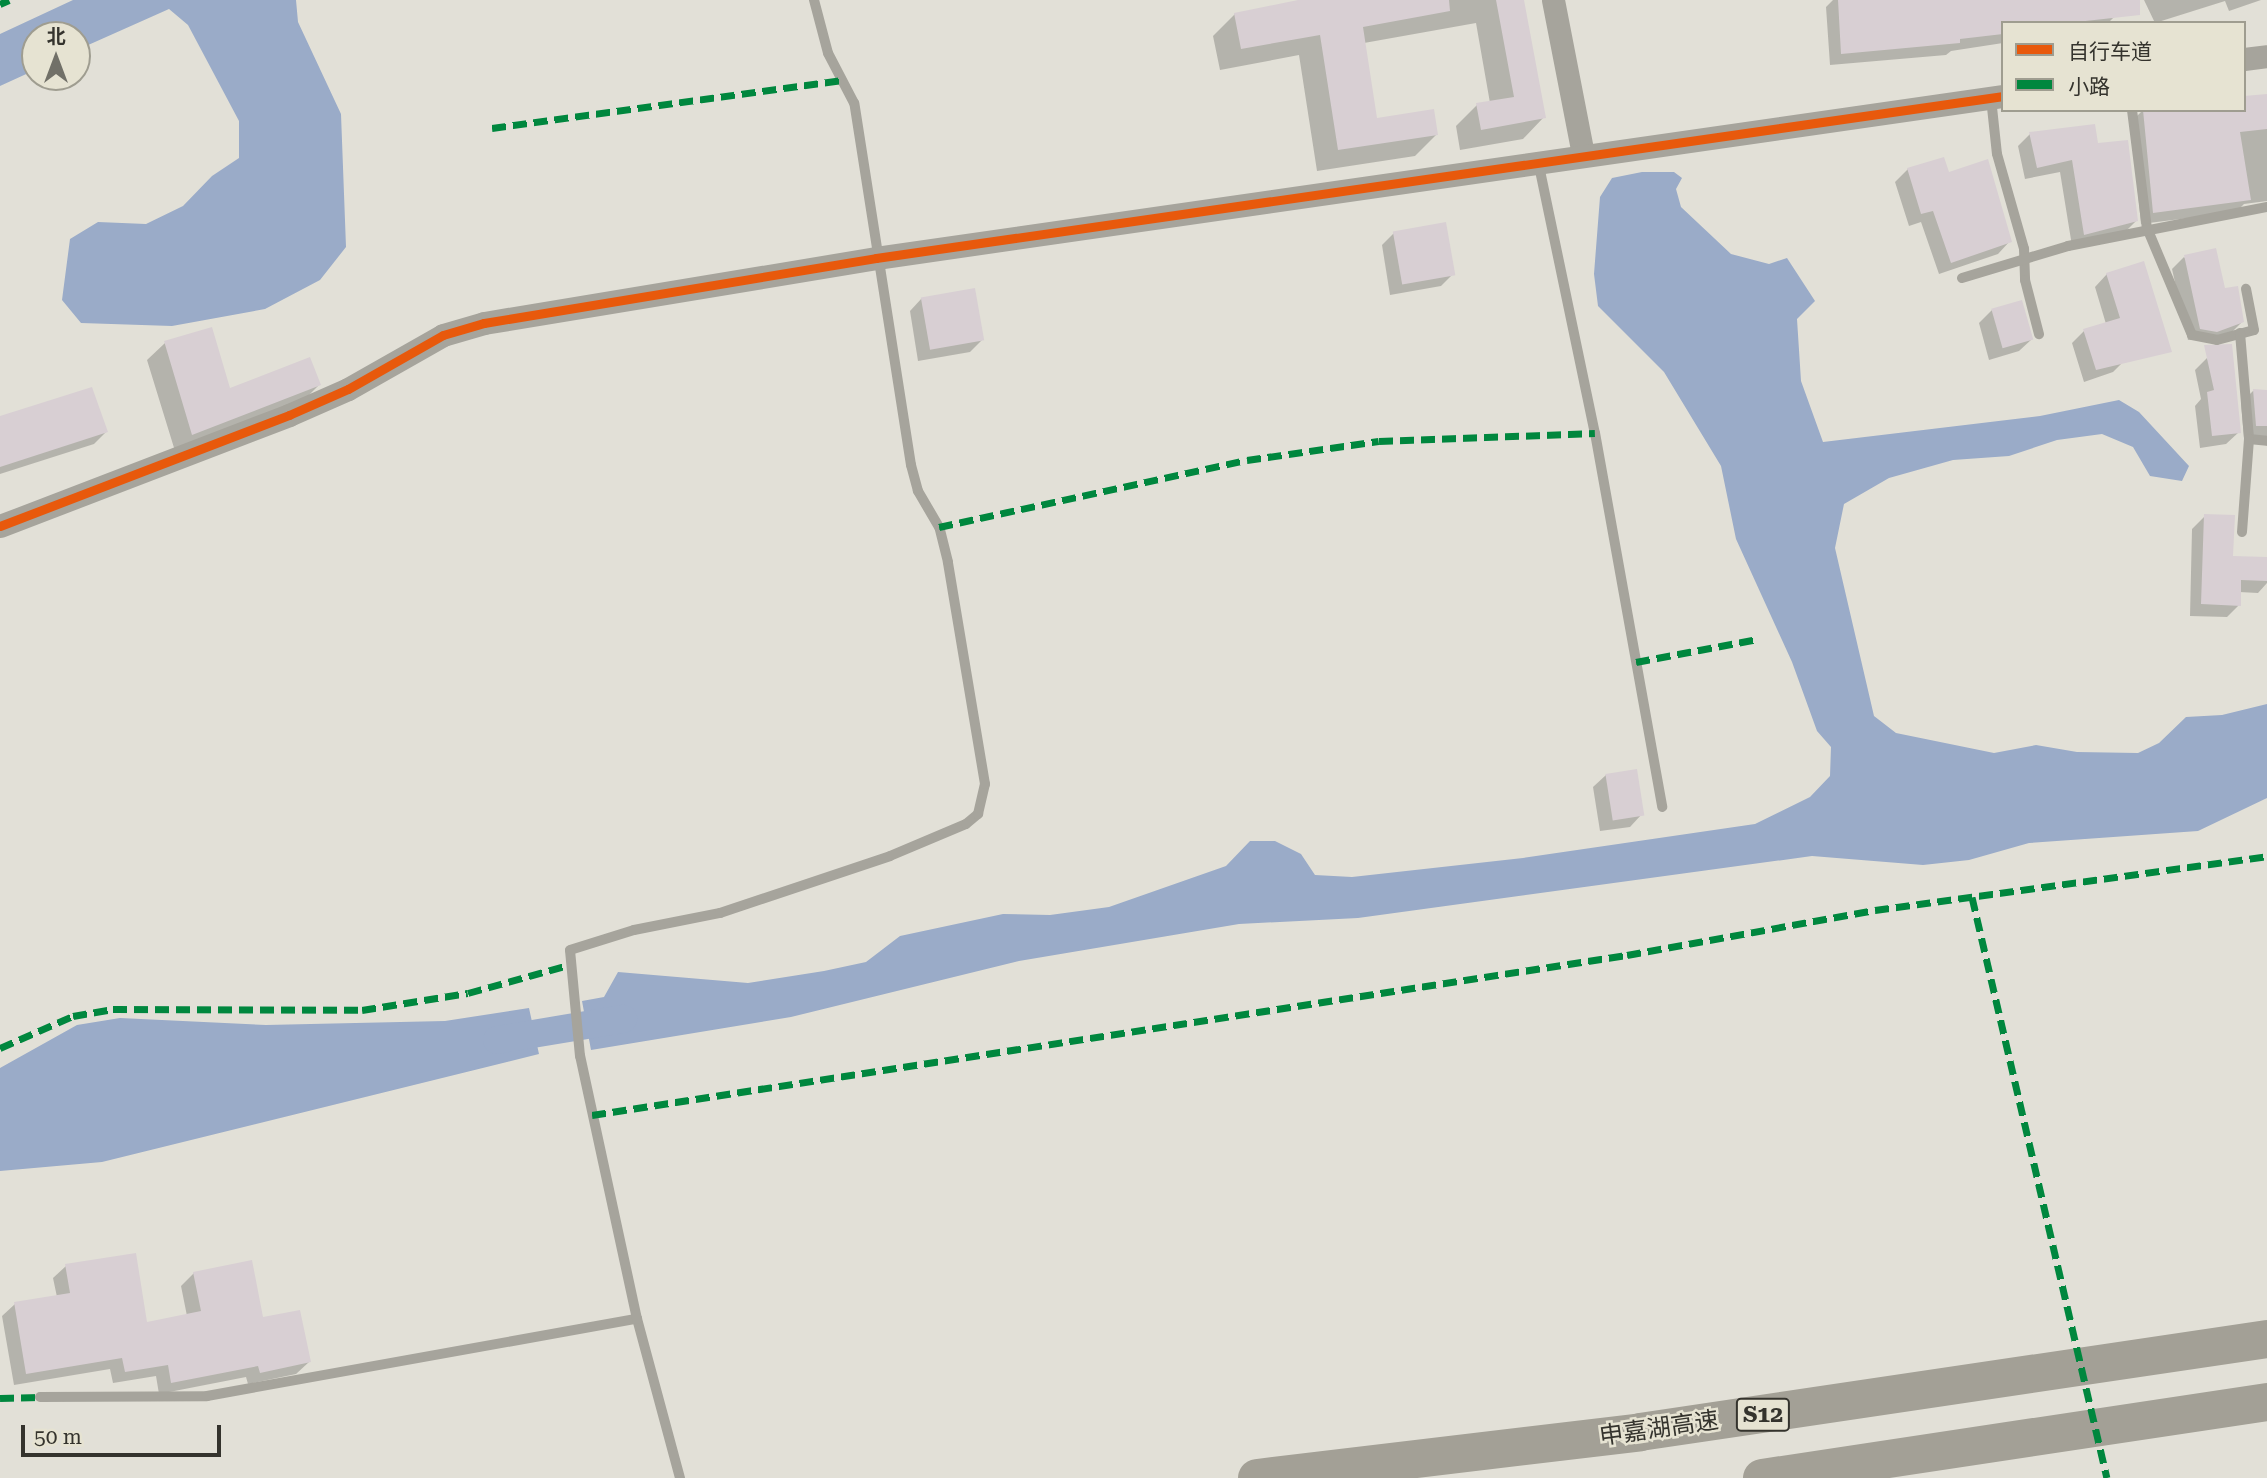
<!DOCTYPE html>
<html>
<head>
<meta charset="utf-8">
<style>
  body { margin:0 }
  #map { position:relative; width:2267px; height:1478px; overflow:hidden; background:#e2e0d7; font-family:"Roboto Serif","Noto Sans SC",serif }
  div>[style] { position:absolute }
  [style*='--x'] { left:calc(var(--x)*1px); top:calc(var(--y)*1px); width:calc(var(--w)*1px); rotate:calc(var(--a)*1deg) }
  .water>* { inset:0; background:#9aabc8 }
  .shadow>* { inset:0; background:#0003 }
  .canal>* { height:28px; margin:-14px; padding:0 14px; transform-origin:14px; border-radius:14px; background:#9aabc8 }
  .building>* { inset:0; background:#d8cfd3; transform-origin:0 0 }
  .service>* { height:10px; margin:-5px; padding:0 5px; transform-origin:5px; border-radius:5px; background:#a6a49c }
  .minor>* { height:23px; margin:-11.5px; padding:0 11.5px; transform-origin:11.5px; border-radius:11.5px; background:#a6a49c }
  .motorway>* { height:38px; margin:-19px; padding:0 19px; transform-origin:19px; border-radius:19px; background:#a3a096 }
  .quiet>* { height:7px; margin-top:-3.5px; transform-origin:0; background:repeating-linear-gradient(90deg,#00873e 0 14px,transparent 0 21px) }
  .cycleway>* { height:9px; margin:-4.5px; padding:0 4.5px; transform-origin:4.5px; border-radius:4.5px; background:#e8590c }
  span { translate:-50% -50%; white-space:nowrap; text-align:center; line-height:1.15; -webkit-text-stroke:5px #e6e3d2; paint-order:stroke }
  .shield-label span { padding:2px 5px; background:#e6e3d2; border:2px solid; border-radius:5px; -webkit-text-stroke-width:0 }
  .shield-label { font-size:23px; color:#34332d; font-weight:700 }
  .street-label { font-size:24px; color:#34332d }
  .legend { position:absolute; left:2001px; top:21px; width:245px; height:91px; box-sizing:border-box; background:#e6e3d2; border:2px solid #9f9d90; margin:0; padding:9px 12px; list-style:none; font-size:21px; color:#34332d }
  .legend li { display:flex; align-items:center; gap:14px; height:35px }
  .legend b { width:35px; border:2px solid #9f9d90 }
  .north { position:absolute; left:21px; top:21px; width:70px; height:70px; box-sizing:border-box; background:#e6e3d2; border:2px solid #9f9d90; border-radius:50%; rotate:0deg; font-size:19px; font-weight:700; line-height:28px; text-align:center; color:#34332d }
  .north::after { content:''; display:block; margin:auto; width:24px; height:32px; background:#717068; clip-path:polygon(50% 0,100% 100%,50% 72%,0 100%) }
  .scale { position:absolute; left:21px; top:1425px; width:200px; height:32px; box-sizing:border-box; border:4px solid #34332d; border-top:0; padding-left:9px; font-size:21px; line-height:24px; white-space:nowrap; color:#34332d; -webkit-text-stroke:5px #e6e3d2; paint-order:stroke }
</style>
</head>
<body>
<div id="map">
  <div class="water">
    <i style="clip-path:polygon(73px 0,296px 0,298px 22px,341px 114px,346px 247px,320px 280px,265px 309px,172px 326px,81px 323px,62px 300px,70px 239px,98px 222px,146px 224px,183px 206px,212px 176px,239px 158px,239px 121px,188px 25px,169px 9px,77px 50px,77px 35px,35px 35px,35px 70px,0 86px,0 34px)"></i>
    <i style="clip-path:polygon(1642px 172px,1674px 172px,1682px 178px,1676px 189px,1681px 207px,1731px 254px,1769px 264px,1787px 258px,1815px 301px,1797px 319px,1801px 381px,1823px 442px,2040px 416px,2119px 400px,2139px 412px,2189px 466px,2182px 481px,2150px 476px,2133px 447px,2102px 434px,2057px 440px,2009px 456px,1953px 460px,1889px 478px,1844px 504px,1835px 548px,1874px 716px,1896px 733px,1994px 753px,2036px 745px,2077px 752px,2138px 753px,2159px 743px,2186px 717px,2222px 715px,2267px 704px,2267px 798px,2198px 831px,2029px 843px,1969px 860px,1923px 865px,1812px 856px,1358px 918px,1239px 924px,1019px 961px,791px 1017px,591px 1050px,582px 1001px,604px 997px,618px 972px,748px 983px,824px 971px,866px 962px,900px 936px,1003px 914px,1050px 915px,1109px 907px,1226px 866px,1250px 841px,1275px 841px,1301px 854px,1315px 875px,1352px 877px,1523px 858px,1755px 824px,1810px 797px,1830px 776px,1831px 747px,1817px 731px,1792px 662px,1736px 539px,1721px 466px,1664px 372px,1598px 306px,1594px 274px,1600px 197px,1612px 178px)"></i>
    <i style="clip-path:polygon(529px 1008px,539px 1054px,102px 1162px,0 1171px,0 1068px,77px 1025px,120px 1018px,266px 1025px,445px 1021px)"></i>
  </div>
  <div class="shadow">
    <i style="clip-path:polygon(1311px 0,1523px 0,1544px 117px,1523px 139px,1460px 150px,1456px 126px,1477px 105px,1490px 103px,1476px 23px,1364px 43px,1376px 120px,1436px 135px,1415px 156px,1317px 171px,1299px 55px,1220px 70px,1213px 36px,1235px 14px)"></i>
    <i style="clip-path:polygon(1833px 0,2113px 0,2114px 17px,2108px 23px,2003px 23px,2003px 43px,1951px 51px,1946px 55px,1830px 65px,1826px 7px)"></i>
    <i style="clip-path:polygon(2144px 0,2261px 0,2229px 11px,2225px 1px,2155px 23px)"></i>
    <i style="clip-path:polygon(2267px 96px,2267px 201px,2244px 204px,2236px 212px,2141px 224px,2131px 122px,2143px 110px,2244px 110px)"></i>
    <i style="clip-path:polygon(2030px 134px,2096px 145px,2136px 221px,2124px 233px,2072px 246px,2060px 172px,2025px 179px,2018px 146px)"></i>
    <i style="clip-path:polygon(1987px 161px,2010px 241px,1998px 254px,1939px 274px,1921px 222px,1909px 226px,1895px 182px,1908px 169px,1948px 174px)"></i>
    <i style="clip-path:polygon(1394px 233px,1453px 274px,1441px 286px,1390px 295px,1382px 245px)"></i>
    <i style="clip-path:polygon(2184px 257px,2243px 321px,2230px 334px,2188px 340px,2172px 269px)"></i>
    <i style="clip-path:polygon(2143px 264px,2125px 360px,2113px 372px,2084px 382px,2072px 343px,2084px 331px,2106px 324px,2095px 287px,2107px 274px)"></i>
    <i style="clip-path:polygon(922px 298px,982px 340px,970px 352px,918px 361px,910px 311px)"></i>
    <i style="clip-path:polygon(1992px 310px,2032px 339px,2019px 351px,1989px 360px,1979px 323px)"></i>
    <i style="clip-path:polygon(165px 343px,229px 390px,319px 385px,302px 402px,175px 451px,147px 360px)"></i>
    <i style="clip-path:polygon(2207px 358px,2239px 432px,2226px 444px,2200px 448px,2195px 406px,2201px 399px,2195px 370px)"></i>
    <i style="clip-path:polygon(2253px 391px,2267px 391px,2267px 438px,2244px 438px,2241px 403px)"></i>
    <i style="clip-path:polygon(0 418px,106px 432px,94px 444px,0 474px)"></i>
    <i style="clip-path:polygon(2205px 516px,2232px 557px,2267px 559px,2267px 583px,2258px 593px,2239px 592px,2239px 605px,2227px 617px,2190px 616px,2192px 529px)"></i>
    <i style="clip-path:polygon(1606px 775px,1642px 814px,1630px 827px,1600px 831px,1593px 787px)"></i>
    <i style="clip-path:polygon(66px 1266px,145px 1324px,187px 1316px,181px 1286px,194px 1273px,309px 1362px,296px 1374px,248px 1384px,246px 1377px,159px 1394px,156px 1376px,113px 1383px,110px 1369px,14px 1385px,2px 1316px,15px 1304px,57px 1297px,53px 1278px)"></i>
  </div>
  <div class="canal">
    <i style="--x:497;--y:1040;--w:128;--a:-9.5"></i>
  </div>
  <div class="building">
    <i style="clip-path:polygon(1298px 0,1449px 0,1450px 11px,1363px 27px,1377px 118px,1434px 109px,1438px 135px,1338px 150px,1320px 35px,1241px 49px,1234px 13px)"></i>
    <i style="clip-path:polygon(1496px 0,1524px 0,1546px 118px,1481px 130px,1476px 103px,1514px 97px)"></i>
    <i style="clip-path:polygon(1838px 0,2140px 0,2140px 15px,2067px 23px,2003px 23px,2003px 34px,1960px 39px,1960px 43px,1841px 54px)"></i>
    <i style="clip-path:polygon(2267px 94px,2267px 129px,2240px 132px,2251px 200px,2153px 213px,2143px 110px,2244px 110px,2244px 96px)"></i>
    <i style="clip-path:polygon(2095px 124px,2098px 143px,2128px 140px,2138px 221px,2084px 235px,2072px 160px,2037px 168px,2029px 132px)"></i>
    <i style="clip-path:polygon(1944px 157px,1949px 172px,1988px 159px,2012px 242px,1951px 263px,1933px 211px,1921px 214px,1907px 168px)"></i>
    <i style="left:1446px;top:222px;width:54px;height:54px;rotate:80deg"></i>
    <i style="clip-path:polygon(2216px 248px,2225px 288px,2238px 286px,2244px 322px,2217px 332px,2200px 329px,2184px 255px)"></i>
    <i style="clip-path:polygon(2144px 261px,2172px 352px,2096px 370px,2083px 329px,2120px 318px,2106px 273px)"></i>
    <i style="left:975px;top:288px;width:53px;height:55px;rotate:80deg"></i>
    <i style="left:2022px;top:300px;width:41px;height:32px;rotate:74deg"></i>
    <i style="clip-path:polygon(212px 327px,230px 388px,310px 357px,321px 385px,192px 435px,164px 341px)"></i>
    <i style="clip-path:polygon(2232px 344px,2241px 433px,2212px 436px,2207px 392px,2214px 390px,2204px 345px)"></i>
    <i style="clip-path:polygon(92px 387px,108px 432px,0 467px,0 416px)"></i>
    <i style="clip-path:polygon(2253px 389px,2267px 390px,2267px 426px,2256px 426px)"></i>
    <i style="clip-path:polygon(2204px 514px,2235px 515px,2233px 556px,2267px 557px,2267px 581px,2241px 580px,2241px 606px,2201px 604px)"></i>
    <i style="left:1637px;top:769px;width:47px;height:32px;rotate:81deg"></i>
    <i style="clip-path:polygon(136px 1253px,147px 1322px,201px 1311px,193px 1272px,252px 1260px,263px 1317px,300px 1310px,311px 1362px,260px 1373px,258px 1366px,171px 1383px,168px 1365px,125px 1372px,122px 1358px,26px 1374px,14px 1302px,70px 1293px,65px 1264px)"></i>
  </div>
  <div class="service">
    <i style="--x:1991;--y:98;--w:56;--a:83.9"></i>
    <i style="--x:1997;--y:154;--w:99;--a:74.1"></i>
    <i style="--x:2024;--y:249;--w:31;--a:88"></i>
    <i style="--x:2025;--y:280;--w:56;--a:75.5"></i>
    <i style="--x:2132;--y:110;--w:119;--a:82.8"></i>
    <i style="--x:2147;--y:228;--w:116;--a:67.2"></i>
    <i style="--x:2192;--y:335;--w:25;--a:11"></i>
    <i style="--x:2217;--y:340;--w:38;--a:-15"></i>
    <i style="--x:2254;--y:330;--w:42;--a:-101"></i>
    <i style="--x:1538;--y:161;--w:278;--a:78.2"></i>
    <i style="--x:1595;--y:433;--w:380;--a:79.8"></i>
    <i style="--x:1962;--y:278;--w:111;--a:-16.8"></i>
    <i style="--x:2068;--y:246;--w:203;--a:-11.1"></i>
    <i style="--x:2240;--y:333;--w:106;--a:85.1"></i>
    <i style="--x:2249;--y:439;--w:18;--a:6"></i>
    <i style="--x:2242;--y:532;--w:93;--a:-85.7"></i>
    <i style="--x:40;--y:1397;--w:167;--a:-0.3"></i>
    <i style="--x:207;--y:1396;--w:437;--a:-10.2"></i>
    <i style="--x:680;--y:1478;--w:165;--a:-105.1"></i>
    <i style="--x:637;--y:1319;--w:269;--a:-102.2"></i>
    <i style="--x:580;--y:1056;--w:106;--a:-95.4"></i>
    <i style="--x:570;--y:950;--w:67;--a:-17.4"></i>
    <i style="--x:634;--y:930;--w:88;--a:-11.2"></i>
    <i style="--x:720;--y:913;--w:179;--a:-18.5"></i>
    <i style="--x:890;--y:856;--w:82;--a:-22.8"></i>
    <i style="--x:966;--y:824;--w:16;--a:-40"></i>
    <i style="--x:978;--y:814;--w:31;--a:-77"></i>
    <i style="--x:985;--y:784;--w:225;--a:-99.5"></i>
    <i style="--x:948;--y:562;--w:36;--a:-104"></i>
    <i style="--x:939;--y:527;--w:42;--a:-120.3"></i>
    <i style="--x:918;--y:491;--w:27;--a:-105"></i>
    <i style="--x:911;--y:465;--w:366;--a:-98.9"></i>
    <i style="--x:854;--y:103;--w:56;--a:-117.5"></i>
    <i style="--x:828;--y:53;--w:55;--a:-104.8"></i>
  </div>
  <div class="minor">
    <i style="--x:1553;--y:0;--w:157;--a:79"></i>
    <i style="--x:2244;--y:59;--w:23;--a:-7"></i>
    <i style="--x:0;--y:526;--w:310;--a:-21"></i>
    <i style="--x:289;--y:415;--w:64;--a:-23.8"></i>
    <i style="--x:348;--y:389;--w:109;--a:-29.6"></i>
    <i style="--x:443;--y:335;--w:43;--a:-16.3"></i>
    <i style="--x:484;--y:323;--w:397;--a:-9.4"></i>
    <i style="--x:876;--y:258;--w:1139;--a:-8.18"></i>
  </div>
  <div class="motorway">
    <i style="--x:1257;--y:1478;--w:386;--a:-6.8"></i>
    <i style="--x:1640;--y:1432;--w:634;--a:-8.44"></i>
    <i style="--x:1762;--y:1478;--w:511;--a:-8.56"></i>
  </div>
  <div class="quiet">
    <i style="--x:0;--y:4;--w:10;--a:-24"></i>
    <i style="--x:492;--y:128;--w:354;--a:-7.8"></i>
    <i style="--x:939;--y:527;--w:315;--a:-12.3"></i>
    <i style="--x:1247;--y:460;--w:133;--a:-8.2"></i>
    <i style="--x:1379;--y:441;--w:216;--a:-2.1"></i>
    <i style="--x:1636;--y:662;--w:124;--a:-10.7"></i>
    <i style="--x:1972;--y:897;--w:596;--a:76.92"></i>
    <i style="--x:0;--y:1048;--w:80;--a:-23.7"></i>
    <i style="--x:73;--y:1016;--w:41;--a:-9.9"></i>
    <i style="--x:113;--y:1009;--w:249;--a:0.2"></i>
    <i style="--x:362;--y:1010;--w:107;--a:-9.1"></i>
    <i style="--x:468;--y:993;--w:104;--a:-15.6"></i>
    <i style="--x:592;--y:1115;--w:1047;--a:-8.79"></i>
    <i style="--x:1627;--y:955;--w:252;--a:-10.3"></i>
    <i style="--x:1875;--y:910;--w:396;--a:-7.8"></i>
    <i style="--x:0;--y:1398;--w:40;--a:-1.4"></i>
  </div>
  <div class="cycleway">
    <i style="--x:0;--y:526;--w:310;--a:-21"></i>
    <i style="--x:289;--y:415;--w:64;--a:-23.8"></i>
    <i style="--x:348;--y:389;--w:109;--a:-29.6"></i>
    <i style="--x:443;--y:335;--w:43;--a:-16.3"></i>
    <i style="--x:484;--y:323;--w:397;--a:-9.4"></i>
    <i style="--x:876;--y:258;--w:1139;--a:-8.18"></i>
  </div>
  <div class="shield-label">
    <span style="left:1763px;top:1415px">S12</span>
  </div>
  <div class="street-label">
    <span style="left:1659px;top:1429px;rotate:-8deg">申嘉湖高速</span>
  </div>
  <ul class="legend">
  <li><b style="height:9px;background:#e8590c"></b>自行车道</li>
  <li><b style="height:9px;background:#00873e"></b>小路</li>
  </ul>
  <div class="north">北</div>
  <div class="scale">50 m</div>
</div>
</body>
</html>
